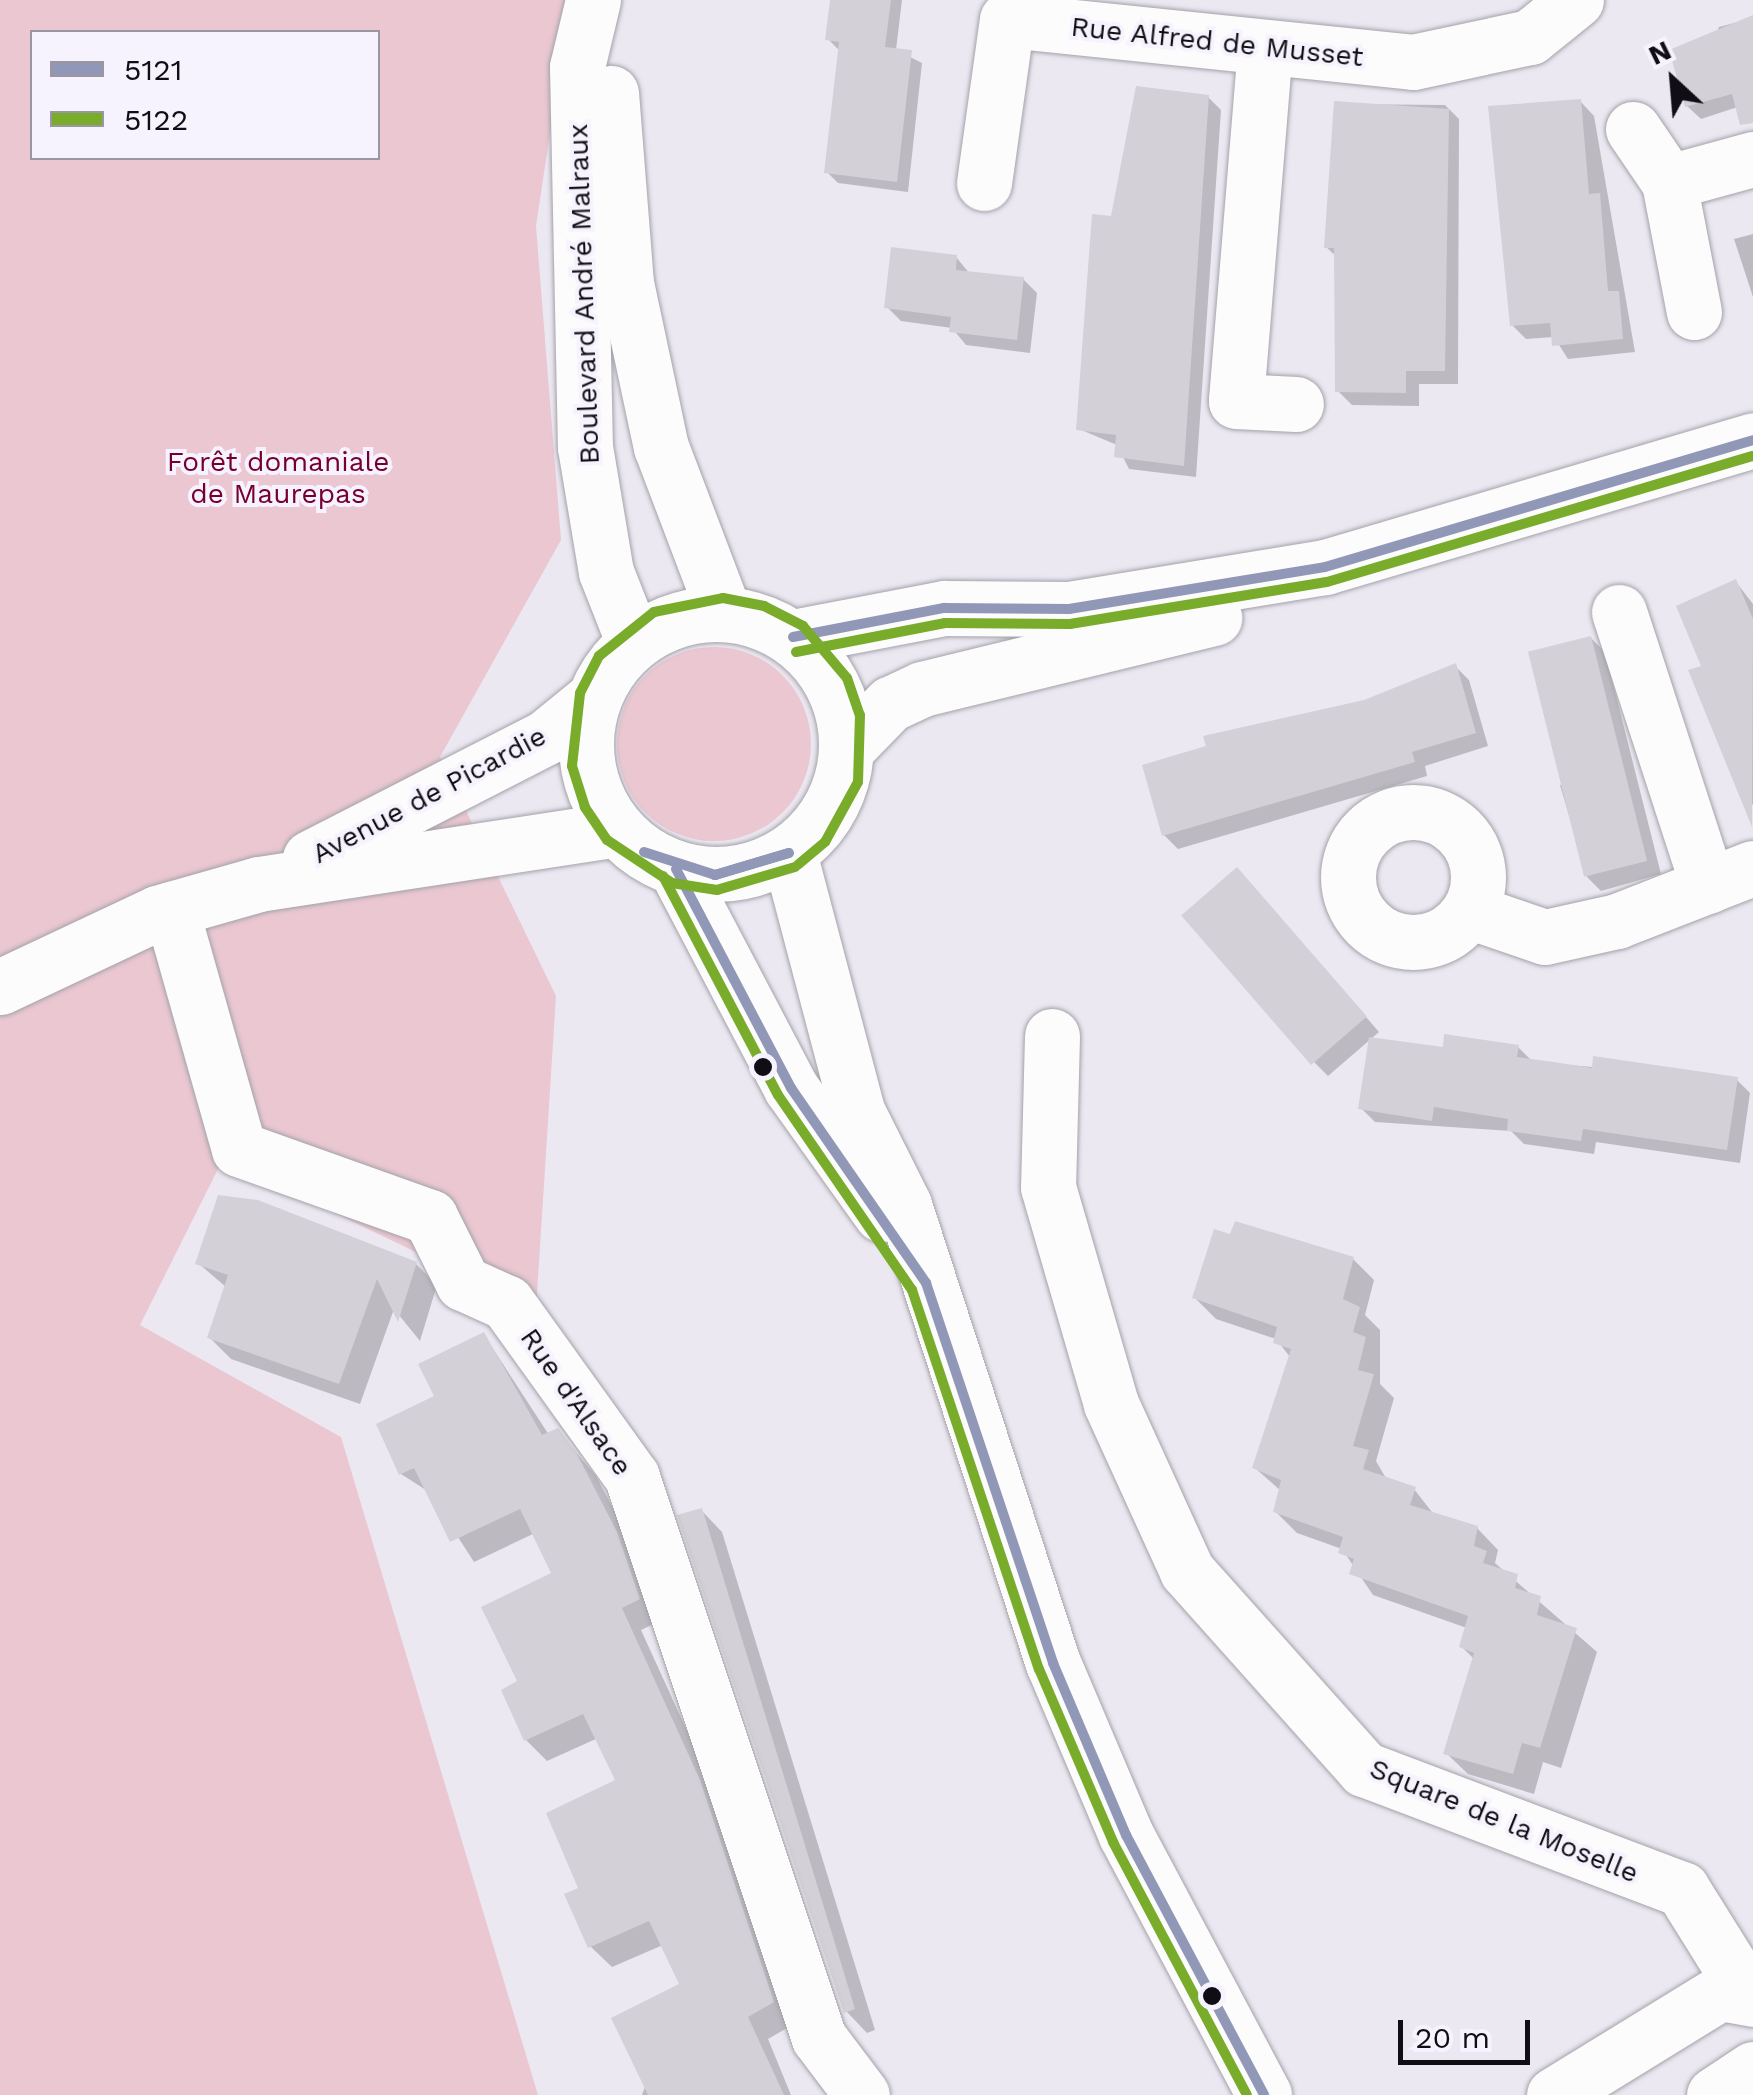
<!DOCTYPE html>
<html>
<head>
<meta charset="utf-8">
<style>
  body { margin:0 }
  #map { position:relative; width:1753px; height:2095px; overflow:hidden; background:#ece8f2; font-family:"Work Sans",sans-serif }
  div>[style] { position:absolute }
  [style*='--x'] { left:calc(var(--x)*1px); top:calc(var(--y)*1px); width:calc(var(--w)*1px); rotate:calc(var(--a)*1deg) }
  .green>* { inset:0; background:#eac7d1 }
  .round { border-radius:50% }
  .shadow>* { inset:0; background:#0003 }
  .building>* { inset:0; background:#d4d0d7; transform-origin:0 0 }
  .roads { filter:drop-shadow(0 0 2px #a4a2a9) drop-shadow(0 0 2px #a4a2a9) }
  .minor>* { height:55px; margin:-27.5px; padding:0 27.5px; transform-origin:27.5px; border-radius:27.5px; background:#fcfcfd }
  .minor>.ring { margin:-27.5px; padding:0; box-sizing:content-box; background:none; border:55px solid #fcfcfd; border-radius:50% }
  .bus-1>* { height:10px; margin:-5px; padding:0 5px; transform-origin:5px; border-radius:5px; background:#9197b6 }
  .bus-2>* { height:10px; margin:-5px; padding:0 5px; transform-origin:5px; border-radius:5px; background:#79ac2b }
  .dots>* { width:28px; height:28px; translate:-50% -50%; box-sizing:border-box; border:5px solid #f7f3fe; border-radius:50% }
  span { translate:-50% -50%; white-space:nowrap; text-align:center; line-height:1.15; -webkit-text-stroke:8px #f7f3fe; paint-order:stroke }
  .street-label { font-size:28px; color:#100e14 }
  .park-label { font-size:28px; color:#75002d }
  .legend { position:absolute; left:30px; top:30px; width:350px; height:130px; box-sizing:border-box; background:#f7f3fe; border:2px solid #9b97a0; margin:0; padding:12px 18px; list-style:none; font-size:30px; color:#100e14 }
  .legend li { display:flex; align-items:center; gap:20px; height:50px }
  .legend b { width:50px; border:2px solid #9b97a0 }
  .north { position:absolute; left:1623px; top:30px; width:100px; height:100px; -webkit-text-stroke:8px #f7f3fe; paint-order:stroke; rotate:334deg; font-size:28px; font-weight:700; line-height:40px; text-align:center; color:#100e14 }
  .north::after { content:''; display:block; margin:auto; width:35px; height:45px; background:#100e14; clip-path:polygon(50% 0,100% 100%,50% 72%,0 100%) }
  .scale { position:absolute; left:1398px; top:2020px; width:132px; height:45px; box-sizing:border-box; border:5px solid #100e14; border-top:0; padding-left:12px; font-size:30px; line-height:35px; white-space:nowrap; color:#100e14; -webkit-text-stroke:8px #f7f3fe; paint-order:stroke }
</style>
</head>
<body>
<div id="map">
  <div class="green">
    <i style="clip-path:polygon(evenodd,0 0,570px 0,536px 226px,561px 540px,440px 757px,556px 996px,536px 1310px,223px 1159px,140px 1325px,341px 1437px,538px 2095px,0 2095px,0 0,32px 32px,378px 32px,378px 158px,32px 158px,32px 32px)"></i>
    <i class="round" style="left:617px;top:647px;width:194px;height:194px"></i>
  </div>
  <div class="shadow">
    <i style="clip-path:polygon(833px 0,902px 0,896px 50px,922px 63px,908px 192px,838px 183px,827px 172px,839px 50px,828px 39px)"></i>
    <i style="clip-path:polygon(1753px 18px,1753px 102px,1701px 119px,1687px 106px,1719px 27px)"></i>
    <i style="clip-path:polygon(1208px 97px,1221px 110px,1196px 477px,1129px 469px,1117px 445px,1079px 429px)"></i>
    <i style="clip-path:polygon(1580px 101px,1594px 116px,1635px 352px,1568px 359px,1554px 337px,1526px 339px,1512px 325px)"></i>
    <i style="clip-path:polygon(1336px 104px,1445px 105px,1459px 119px,1458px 384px,1419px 384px,1419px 406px,1352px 405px,1338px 391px,1337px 257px,1326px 247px)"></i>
    <i style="clip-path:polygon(1753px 234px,1753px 297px,1734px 239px)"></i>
    <i style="clip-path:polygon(956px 257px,970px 274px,1023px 279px,1037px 293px,1030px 353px,966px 345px,952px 328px,901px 321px,887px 307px)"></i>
    <i style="clip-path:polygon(1736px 582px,1753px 604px,1753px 805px,1741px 792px)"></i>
    <i style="clip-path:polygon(1591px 638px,1605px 652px,1661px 874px,1601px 891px,1587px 877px,1560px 785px,1570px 782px)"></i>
    <i style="clip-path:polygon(1455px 666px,1469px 680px,1488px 746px,1425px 766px,1427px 776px,1178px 849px,1164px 835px,1364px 703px)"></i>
    <i style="clip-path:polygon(1251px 884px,1379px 1032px,1328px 1076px,1314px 1062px)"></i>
    <i style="clip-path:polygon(1518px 1047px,1533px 1062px,1736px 1079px,1750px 1093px,1740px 1163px,1596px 1142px,1594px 1154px,1560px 1149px,1524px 1144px,1511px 1131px,1375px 1122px,1361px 1108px,1445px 1050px)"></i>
    <i style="clip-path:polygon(1353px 1259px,1374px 1280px,1365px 1315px,1380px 1330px,1380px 1384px,1394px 1398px,1376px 1461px,1387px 1480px,1414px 1489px,1435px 1516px,1477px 1528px,1498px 1550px,1495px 1563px,1597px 1652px,1561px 1768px,1543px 1762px,1534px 1794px,1468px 1774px,1446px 1753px,1475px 1660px,1462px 1647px,1467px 1628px,1373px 1595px,1342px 1549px,1297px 1533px,1276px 1512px,1281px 1491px,1255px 1468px,1290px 1357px,1276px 1339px,1216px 1319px,1195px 1298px)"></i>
    <i style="clip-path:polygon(198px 1263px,416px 1264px,437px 1285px,420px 1341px,394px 1309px,360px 1404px,231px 1359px,210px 1338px,226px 1287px)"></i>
    <i style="clip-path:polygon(484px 1335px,549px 1435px,558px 1431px,596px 1476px,638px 1556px,660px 1621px,641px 1630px,720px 1803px,794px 2024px,768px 2039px,791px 2095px,642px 2095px,682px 1985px,663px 1945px,612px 1967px,590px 1946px,582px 1889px,619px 1781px,598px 1738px,547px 1761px,526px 1740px,520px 1682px,555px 1574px,535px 1533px,474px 1562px,429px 1492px,401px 1474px,379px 1425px,437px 1397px)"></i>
    <i style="clip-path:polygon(701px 1510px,722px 1532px,875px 2030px,867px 2033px,846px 2011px)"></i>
  </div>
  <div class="building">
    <i style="clip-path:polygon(830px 0,891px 0,885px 47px,912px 50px,897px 182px,824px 173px,839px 42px,825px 40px)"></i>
    <i style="clip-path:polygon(1753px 15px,1753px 123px,1740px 125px,1732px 94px,1685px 107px,1669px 50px)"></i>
    <i style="clip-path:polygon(1136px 86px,1209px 95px,1184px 466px,1114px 457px,1116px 435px,1076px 430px,1092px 214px,1111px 216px)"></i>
    <i style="clip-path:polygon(1581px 99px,1589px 194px,1600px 193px,1608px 291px,1619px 291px,1623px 339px,1552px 346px,1550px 323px,1510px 326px,1488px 106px)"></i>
    <i style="clip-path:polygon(1334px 101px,1449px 109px,1445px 371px,1406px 371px,1406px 393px,1335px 392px,1334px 248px,1324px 248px)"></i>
    <i style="clip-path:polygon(891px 247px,957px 255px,956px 270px,1024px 277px,1017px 340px,949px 332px,951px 317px,884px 308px)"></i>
    <i style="clip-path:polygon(1736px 579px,1753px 619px,1752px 827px,1688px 670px,1701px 666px,1676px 606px)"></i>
    <i style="left:1591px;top:636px;width:232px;height:65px;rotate:76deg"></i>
    <i style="clip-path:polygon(1456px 663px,1476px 733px,1412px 752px,1415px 762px,1162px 836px,1142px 765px,1206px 746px,1203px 736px,1364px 700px)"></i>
    <i style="left:1237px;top:867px;width:198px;height:74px;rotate:49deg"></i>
    <i style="clip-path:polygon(1444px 1034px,1519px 1045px,1517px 1057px,1554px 1062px,1592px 1068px,1593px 1056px,1738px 1077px,1727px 1150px,1583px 1129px,1581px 1141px,1507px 1131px,1508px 1119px,1434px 1107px,1432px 1121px,1358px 1109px,1369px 1037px,1443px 1047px)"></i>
    <i style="clip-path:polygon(218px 1195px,258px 1200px,417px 1262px,398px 1322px,377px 1279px,339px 1384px,207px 1338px,228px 1275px,195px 1264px)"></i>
    <i style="clip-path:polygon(1235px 1221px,1354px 1257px,1343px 1299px,1360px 1307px,1353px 1332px,1366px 1337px,1358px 1370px,1374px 1374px,1353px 1446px,1369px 1450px,1363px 1469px,1416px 1487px,1410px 1505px,1478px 1526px,1474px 1546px,1487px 1551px,1483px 1563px,1518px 1574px,1515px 1588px,1541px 1596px,1537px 1615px,1577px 1628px,1540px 1748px,1522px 1743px,1513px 1774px,1443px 1754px,1474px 1653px,1459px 1647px,1468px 1616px,1349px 1574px,1354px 1559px,1338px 1553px,1343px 1537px,1273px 1512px,1281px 1480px,1252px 1468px,1291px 1349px,1273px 1343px,1277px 1327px,1192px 1298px,1214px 1229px,1230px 1234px)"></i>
    <i style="clip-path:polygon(484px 1332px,542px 1435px,558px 1428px,576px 1452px,617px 1532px,640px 1599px,622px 1608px,700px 1780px,774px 2002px,748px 2017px,784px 2095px,648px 2095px,611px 2018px,679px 1984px,649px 1921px,588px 1948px,564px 1894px,578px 1888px,546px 1813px,615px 1780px,583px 1714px,524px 1741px,501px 1690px,517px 1681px,481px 1607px,551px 1573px,520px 1509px,450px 1542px,414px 1468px,399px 1475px,376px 1424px,434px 1396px,418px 1364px)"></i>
    <i style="clip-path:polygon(702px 1508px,855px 2009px,844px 2013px,677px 1515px)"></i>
  </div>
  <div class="roads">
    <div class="minor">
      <i style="--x:593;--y:0;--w:69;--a:103.4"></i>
      <i style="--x:577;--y:67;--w:380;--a:88.8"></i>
      <i style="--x:585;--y:447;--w:127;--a:80.5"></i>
      <i style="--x:606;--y:572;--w:76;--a:68.5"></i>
      <i style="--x:1265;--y:47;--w:355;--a:94.7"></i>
      <i style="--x:1236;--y:401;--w:60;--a:2.9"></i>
      <i style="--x:611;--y:93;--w:191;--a:85.5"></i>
      <i style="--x:626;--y:283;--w:168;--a:78"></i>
      <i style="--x:661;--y:447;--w:178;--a:69.2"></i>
      <i style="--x:1633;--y:129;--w:64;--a:55.8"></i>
      <i style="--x:984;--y:183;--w:165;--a:-82"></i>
      <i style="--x:1007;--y:20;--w:408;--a:5.9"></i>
      <i style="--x:1413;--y:62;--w:120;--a:-12.1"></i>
      <i style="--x:1530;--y:37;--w:59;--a:-38.8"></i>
      <i style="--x:1694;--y:312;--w:132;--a:-100.9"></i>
      <i style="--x:1669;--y:182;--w:87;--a:-15.3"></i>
      <i style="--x:1619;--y:612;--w:288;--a:72"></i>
      <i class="ring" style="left:586px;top:614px;width:205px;height:205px"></i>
      <i style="--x:793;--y:637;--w:154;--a:-10.9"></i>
      <i style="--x:944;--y:608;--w:125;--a:0.5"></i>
      <i style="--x:1069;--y:609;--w:259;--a:-9.3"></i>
      <i style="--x:1325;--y:567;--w:446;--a:-16.5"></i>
      <i style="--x:847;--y:748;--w:62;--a:-45.7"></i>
      <i style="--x:890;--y:704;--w:35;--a:-25"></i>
      <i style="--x:922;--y:689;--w:301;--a:-13.7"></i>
      <i class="ring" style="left:1348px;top:812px;width:75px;height:75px"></i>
      <i style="--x:789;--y:853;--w:267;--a:75.2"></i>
      <i style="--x:857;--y:1111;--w:105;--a:63.4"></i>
      <i style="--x:904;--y:1205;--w:482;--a:72"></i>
      <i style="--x:1053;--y:1663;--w:187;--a:67"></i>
      <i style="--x:1126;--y:1835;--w:294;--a:62"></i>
      <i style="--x:310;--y:858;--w:265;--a:-27.1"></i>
      <i style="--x:546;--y:737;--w:62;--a:-39.1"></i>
      <i style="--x:676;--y:869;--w:247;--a:62.3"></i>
      <i style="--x:791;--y:1088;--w:155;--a:54.5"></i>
      <i style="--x:171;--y:909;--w:249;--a:74.2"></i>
      <i style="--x:239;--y:1149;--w:203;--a:19.6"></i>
      <i style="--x:430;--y:1217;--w:74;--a:63.4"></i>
      <i style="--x:463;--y:1283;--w:48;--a:24.4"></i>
      <i style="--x:507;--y:1303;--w:214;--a:54.3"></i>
      <i style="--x:632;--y:1477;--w:591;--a:71.57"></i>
      <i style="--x:819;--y:2038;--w:71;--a:53"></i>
      <i style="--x:1469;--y:911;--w:80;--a:18.9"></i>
      <i style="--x:1545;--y:937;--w:74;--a:-12.5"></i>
      <i style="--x:1617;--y:921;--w:146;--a:-21.3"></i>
      <i style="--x:0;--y:987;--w:174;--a:-25.2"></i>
      <i style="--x:157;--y:913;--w:106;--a:-15.9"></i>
      <i style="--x:259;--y:884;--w:362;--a:-8.7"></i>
      <i style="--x:1052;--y:1036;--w:151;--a:91.5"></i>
      <i style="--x:1048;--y:1187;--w:226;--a:73.8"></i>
      <i style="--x:1111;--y:1404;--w:183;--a:65.5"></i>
      <i style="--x:1187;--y:1571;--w:266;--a:48.2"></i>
      <i style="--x:1364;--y:1769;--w:340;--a:20.7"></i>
      <i style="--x:1682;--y:1889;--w:123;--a:58"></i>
      <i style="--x:1747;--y:1993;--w:9;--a:-49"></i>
      <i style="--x:1554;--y:2095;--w:195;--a:-31.6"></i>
      <i style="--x:1720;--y:1993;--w:34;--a:10"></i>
      <i style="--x:1714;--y:2095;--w:47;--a:-33.7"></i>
    </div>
  </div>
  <div class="bus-1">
    <i style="--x:793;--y:637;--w:154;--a:-10.9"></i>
    <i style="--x:944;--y:608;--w:125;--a:0.5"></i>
    <i style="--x:1069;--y:609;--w:259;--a:-9.3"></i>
    <i style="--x:1325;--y:567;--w:446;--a:-16.5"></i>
    <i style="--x:644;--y:852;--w:75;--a:17.9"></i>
    <i style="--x:676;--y:869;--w:247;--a:62.3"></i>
    <i style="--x:791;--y:1088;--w:237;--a:55.3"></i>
    <i style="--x:926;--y:1283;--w:401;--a:71.5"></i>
    <i style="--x:1053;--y:1663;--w:187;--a:67"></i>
    <i style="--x:1126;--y:1835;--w:294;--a:62"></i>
    <i style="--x:715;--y:875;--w:77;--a:-16.6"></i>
    <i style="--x:715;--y:875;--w:77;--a:-16.6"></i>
  </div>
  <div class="bus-2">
    <i style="--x:796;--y:652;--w:152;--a:-11"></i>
    <i style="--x:945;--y:623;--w:125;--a:0.5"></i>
    <i style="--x:1070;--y:624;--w:260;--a:-9.3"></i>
    <i style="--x:1327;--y:582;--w:444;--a:-16.5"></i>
    <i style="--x:795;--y:867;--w:81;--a:163.6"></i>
    <i style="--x:717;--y:890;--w:46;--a:-171.2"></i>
    <i style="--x:672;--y:883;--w:78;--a:-146.5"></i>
    <i style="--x:607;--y:840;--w:40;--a:-124"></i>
    <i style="--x:585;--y:807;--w:43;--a:-107.6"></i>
    <i style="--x:572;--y:766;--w:73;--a:-83.7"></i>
    <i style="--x:580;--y:693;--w:42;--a:-62.8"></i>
    <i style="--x:599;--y:656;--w:70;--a:-38.7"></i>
    <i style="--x:654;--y:612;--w:70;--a:-11.5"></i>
    <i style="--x:723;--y:598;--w:42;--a:11"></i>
    <i style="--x:764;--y:606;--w:44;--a:27.1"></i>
    <i style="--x:803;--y:626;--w:68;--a:49.8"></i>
    <i style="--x:847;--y:678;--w:39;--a:71"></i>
    <i style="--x:860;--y:715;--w:67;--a:91.7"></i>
    <i style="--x:858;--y:782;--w:68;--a:118.8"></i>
    <i style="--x:825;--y:842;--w:35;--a:140"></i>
    <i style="--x:663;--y:876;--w:247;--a:62.3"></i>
    <i style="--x:778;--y:1095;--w:237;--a:55.5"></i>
    <i style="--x:912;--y:1290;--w:400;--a:71.5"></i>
    <i style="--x:1039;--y:1669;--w:188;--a:66.8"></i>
    <i style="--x:1113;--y:1842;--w:286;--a:62.1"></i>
  </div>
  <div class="dots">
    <i style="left:763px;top:1067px;background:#100e14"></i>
    <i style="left:1212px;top:1996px;background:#100e14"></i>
  </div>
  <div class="street-label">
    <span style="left:1217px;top:42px;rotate:6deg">Rue Alfred de Musset</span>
    <span style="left:584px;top:294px;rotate:-92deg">Boulevard André Malraux</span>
    <span style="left:429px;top:795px;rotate:-28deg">Avenue de Picardie</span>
    <span style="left:576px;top:1402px;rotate:55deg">Rue d'Alsace</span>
    <span style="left:1504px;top:1821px;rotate:22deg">Square de la Moselle</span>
  </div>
  <div class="park-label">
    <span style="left:278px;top:478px">Forêt domaniale<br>de Maurepas</span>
  </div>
  <ul class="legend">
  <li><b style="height:12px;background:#9197b6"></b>5121</li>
  <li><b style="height:12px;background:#79ac2b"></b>5122</li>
  </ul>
  <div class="north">N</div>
  <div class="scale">20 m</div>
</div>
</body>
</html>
